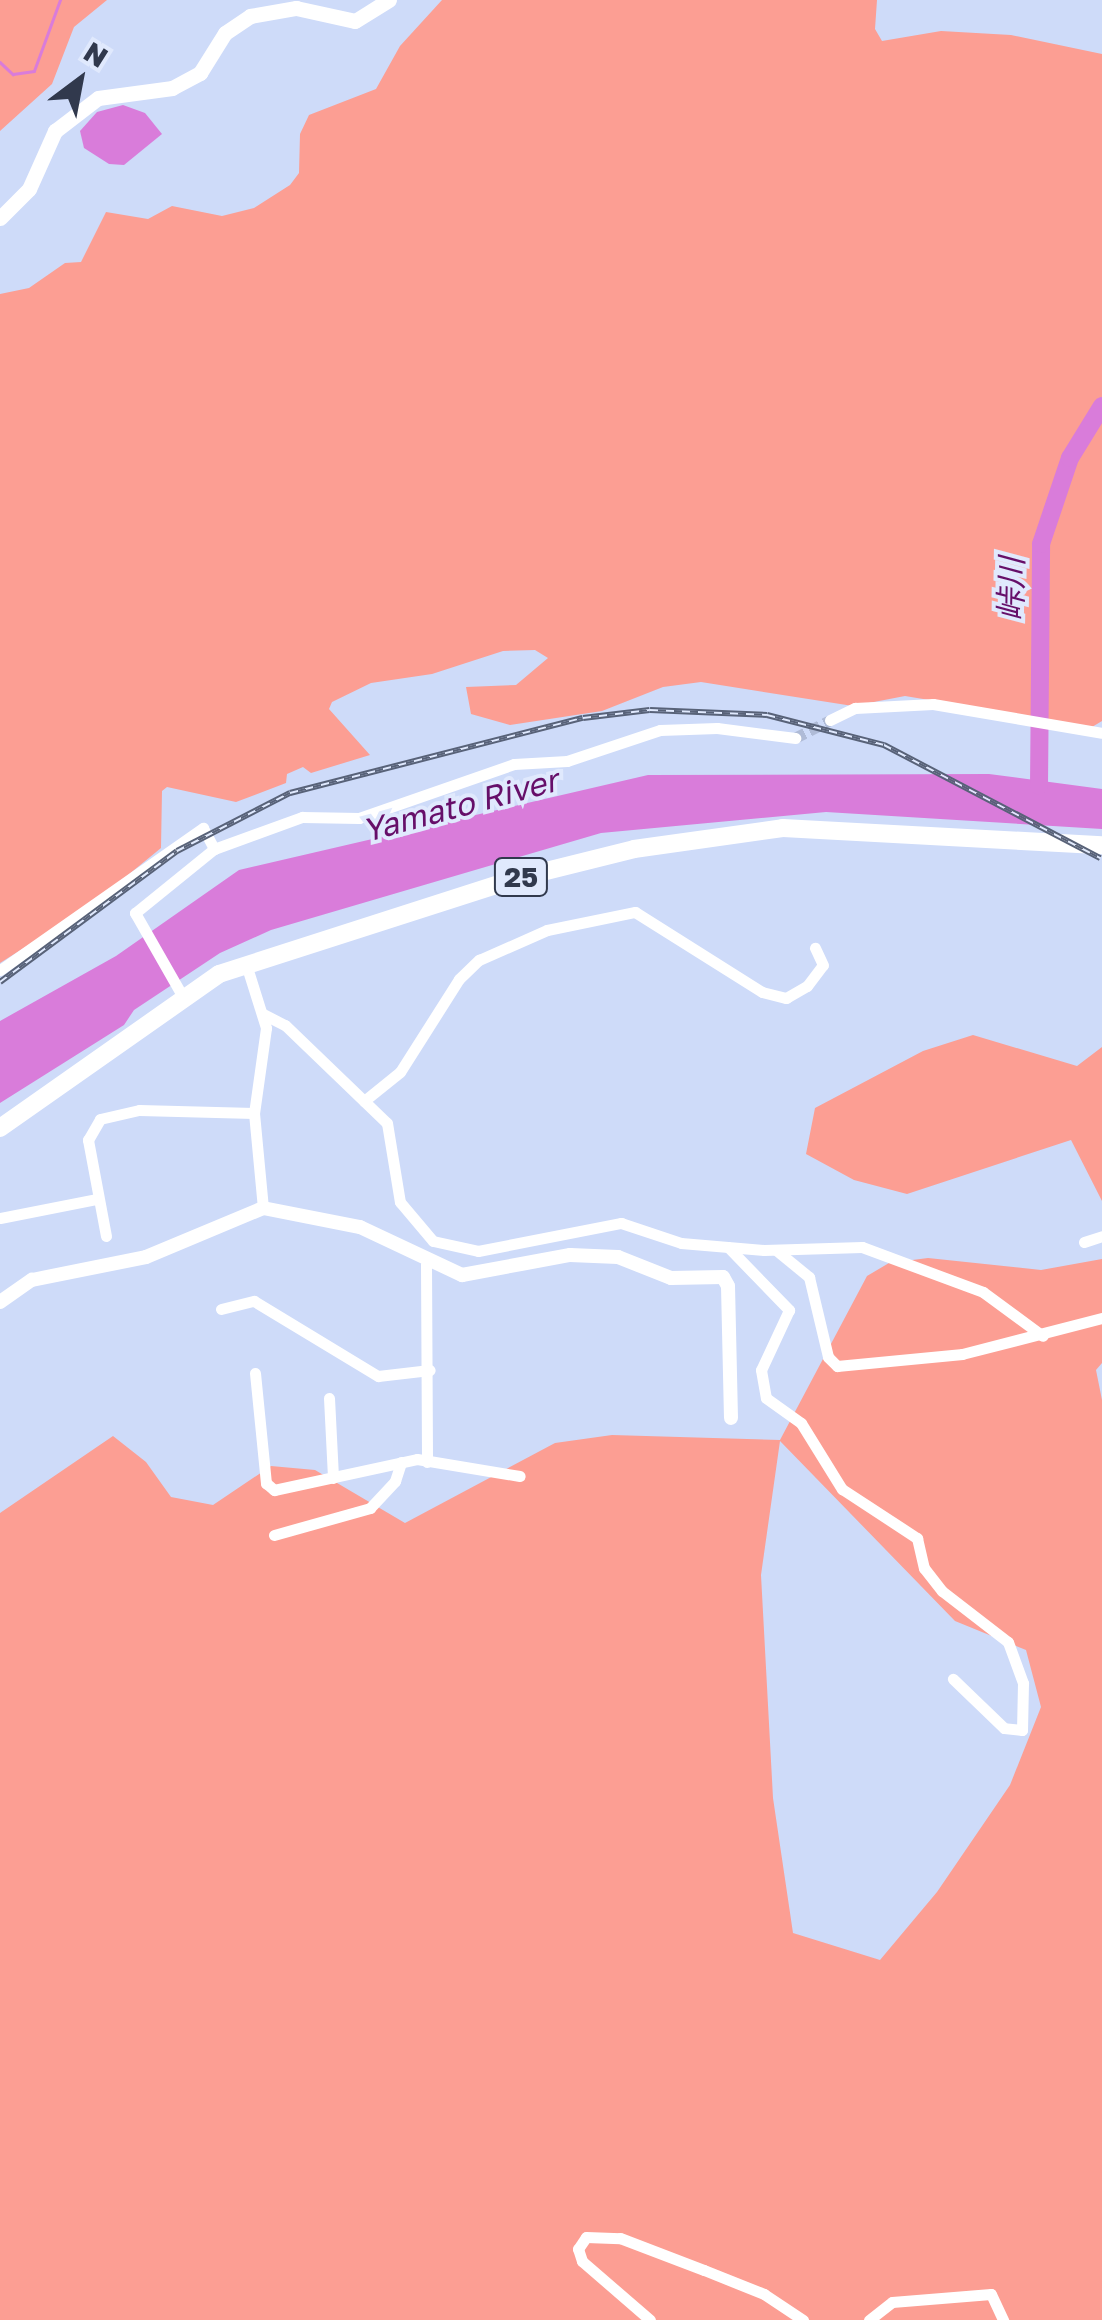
<!DOCTYPE html>
<html>
<head>
<meta charset="utf-8">
<style>
  body { margin:0 }
  #map { position:relative; width:1102px; height:2320px; overflow:hidden; background:#cedbf9; font-family:"Golos Text","Noto Sans JP",sans-serif }
  div>[style] { position:absolute }
  [style*='--x'] { left:calc(var(--x)*1px); top:calc(var(--y)*1px); width:calc(var(--w)*1px); rotate:calc(var(--a)*1deg) }
  .green>* { inset:0; background:#fc9e93 }
  .water>* { inset:0; background:#d97cda }
  .stream>* { height:2.5px; margin:-1.25px; padding:0 1.25px; transform-origin:1.25px; border-radius:1.25px; background:#d97cda }
  .river>* { height:18px; margin:-9px; padding:0 9px; transform-origin:9px; border-radius:9px; background:#d97cda }
  .minor-tunnel>* { height:11px; margin-top:-5.5px; transform-origin:0; background:repeating-linear-gradient(90deg,#afbbd7 0 11px,transparent 0 16.5px) }
  .minor>* { height:11px; margin:-5.5px; padding:0 5.5px; transform-origin:5.5px; border-radius:5.5px; background:#fff }
  .tertiary>* { height:14px; margin:-7px; padding:0 7px; transform-origin:7px; border-radius:7px; background:#fff }
  .secondary>* { height:15px; margin:-7.5px; padding:0 7.5px; transform-origin:7.5px; border-radius:7.5px; background:#fff }
  .trunk>* { height:18px; margin:-9px; padding:0 9px; transform-origin:9px; border-radius:9px; background:#fff }
  .rail>* { height:6px; margin-top:-3px; transform-origin:0; background:repeating-linear-gradient(90deg,#e0e9fd 0 8px,#586278 0 16px); box-sizing:border-box; border-block:2px solid #586278 }
  span { translate:-50% -50%; white-space:nowrap; text-align:center; line-height:1.15; -webkit-text-stroke:8px #e0e9fd; paint-order:stroke }
  .shield-label span { padding:2px 8px; background:#e0e9fd; border:2px solid; border-radius:8px; -webkit-text-stroke-width:0 }
  .shield-label { font-size:28px; color:#31394d; font-weight:700 }
  .water-label { font-size:32px; color:#660f69; font-style:italic }
  .north { position:absolute; left:30px; top:30px; width:100px; height:100px; -webkit-text-stroke:8px #e0e9fd; paint-order:stroke; rotate:32deg; font-size:28px; font-weight:700; line-height:40px; text-align:center; color:#31394d }
  .north::after { content:''; display:block; margin:auto; width:35px; height:45px; background:#31394d; clip-path:polygon(50% 0,100% 100%,50% 72%,0 100%) }
</style>
</head>
<body>
<div id="map">
  <div class="green">
    <i style="clip-path:polygon(0 0,107px 0,74px 27px,52px 84px,0 131px)"></i>
    <i style="clip-path:polygon(442px 0,877px 0,875px 29px,882px 41px,941px 31px,1011px 35px,1102px 54px,1102px 721px,1092px 727px,905px 696px,853px 706px,701px 682px,663px 687px,602px 711px,510px 725px,471px 714px,466px 687px,516px 685px,548px 658px,535px 650px,503px 651px,432px 674px,371px 683px,332px 702px,329px 709px,370px 755px,311px 773px,303px 767px,287px 774px,286px 783px,236px 802px,167px 787px,162px 791px,161px 848px,89px 907px,0 963px,0 294px,29px 288px,65px 263px,81px 262px,106px 212px,148px 219px,172px 206px,222px 216px,254px 208px,290px 185px,299px 173px,300px 134px,309px 115px,376px 89px,400px 46px)"></i>
    <i style="clip-path:polygon(973px 1035px,1077px 1066px,1102px 1047px,1102px 1201px,1071px 1140px,907px 1194px,854px 1180px,806px 1154px,815px 1108px,923px 1051px)"></i>
    <i style="clip-path:polygon(evenodd,928px 1258px,1041px 1270px,1102px 1259px,1102px 1363px,1096px 1370px,1102px 1400px,1102px 2320px,0 2320px,0 1513px,113px 1436px,146px 1462px,171px 1497px,213px 1505px,271px 1466px,315px 1470px,405px 1523px,555px 1443px,612px 1435px,780px 1440px,867px 1276px,889px 1263px,928px 1258px,780px 1441px,955px 1621px,1026px 1650px,1041px 1707px,1010px 1785px,937px 1892px,880px 1960px,793px 1933px,773px 1798px,761px 1575px,780px 1441px)"></i>
  </div>
  <div class="water">
    <i style="clip-path:polygon(123px 105px,145px 113px,162px 134px,124px 165px,109px 164px,84px 148px,80px 131px,97px 112px)"></i>
    <i style="clip-path:polygon(989px 774px,1102px 789px,1102px 829px,826px 812px,601px 833px,271px 930px,220px 953px,134px 1010px,124px 1025px,0 1103px,0 1021px,116px 956px,239px 870px,648px 775px)"></i>
  </div>
  <div class="stream">
    <i style="--x:0;--y:62;--w:18;--a:43"></i>
    <i style="--x:13;--y:74;--w:21;--a:-8"></i>
    <i style="--x:34;--y:71;--w:76;--a:-69.9"></i>
  </div>
  <div class="river">
    <i style="--x:1039;--y:786;--w:242;--a:-89.5"></i>
    <i style="--x:1041;--y:544;--w:91;--a:-71.4"></i>
    <i style="--x:1070;--y:458;--w:61;--a:-58.4"></i>
  </div>
  <div class="minor-tunnel">
    <i style="--x:795;--y:738;--w:39;--a:-27"></i>
  </div>
  <div class="minor">
    <i style="--x:830;--y:720;--w:28;--a:-26"></i>
    <i style="--x:855;--y:708;--w:78;--a:-2.9"></i>
    <i style="--x:933;--y:704;--w:171;--a:9.7"></i>
    <i style="--x:246;--y:964;--w:67;--a:72.6"></i>
    <i style="--x:266;--y:1028;--w:86;--a:98"></i>
    <i style="--x:254;--y:1113;--w:95;--a:84.6"></i>
    <i style="--x:0;--y:970;--w:248;--a:-35"></i>
    <i style="--x:203;--y:828;--w:24;--a:62"></i>
    <i style="--x:214;--y:849;--w:94;--a:-20"></i>
    <i style="--x:302;--y:817;--w:57;--a:1"></i>
    <i style="--x:359;--y:818;--w:164;--a:-19.2"></i>
    <i style="--x:514;--y:764;--w:53;--a:-3.2"></i>
    <i style="--x:567;--y:761;--w:98;--a:-18.4"></i>
    <i style="--x:660;--y:730;--w:57;--a:-2"></i>
    <i style="--x:717;--y:728;--w:79;--a:7.3"></i>
    <i style="--x:183;--y:997;--w:97;--a:-119.7"></i>
    <i style="--x:135;--y:913;--w:102;--a:-39"></i>
    <i style="--x:263;--y:1014;--w:25;--a:27"></i>
    <i style="--x:285;--y:1025;--w:141;--a:43.9"></i>
    <i style="--x:387;--y:1123;--w:80;--a:80.7"></i>
    <i style="--x:400;--y:1202;--w:51;--a:49.8"></i>
    <i style="--x:433;--y:1241;--w:46;--a:12.5"></i>
    <i style="--x:478;--y:1251;--w:146;--a:-11.1"></i>
    <i style="--x:621;--y:1223;--w:63;--a:18.4"></i>
    <i style="--x:681;--y:1243;--w:83;--a:4.8"></i>
    <i style="--x:764;--y:1250;--w:98;--a:-1.8"></i>
    <i style="--x:862;--y:1247;--w:129;--a:20.4"></i>
    <i style="--x:983;--y:1292;--w:74;--a:36.3"></i>
    <i style="--x:364;--y:1101;--w:46;--a:-38.9"></i>
    <i style="--x:400;--y:1072;--w:110;--a:-57.6"></i>
    <i style="--x:459;--y:979;--w:28;--a:-44"></i>
    <i style="--x:479;--y:960;--w:74;--a:-23.8"></i>
    <i style="--x:547;--y:930;--w:90;--a:-11.6"></i>
    <i style="--x:635;--y:912;--w:150;--a:32.2"></i>
    <i style="--x:762;--y:992;--w:25;--a:14"></i>
    <i style="--x:786;--y:998;--w:24;--a:-30"></i>
    <i style="--x:807;--y:986;--w:26;--a:-53"></i>
    <i style="--x:823;--y:965;--w:19;--a:-115"></i>
    <i style="--x:0;--y:1218;--w:99;--a:-11.1"></i>
    <i style="--x:106;--y:1236;--w:98;--a:-100.6"></i>
    <i style="--x:88;--y:1140;--w:24;--a:-60"></i>
    <i style="--x:100;--y:1119;--w:40;--a:-13"></i>
    <i style="--x:139;--y:1110;--w:115;--a:1.5"></i>
    <i style="--x:1084;--y:1242;--w:19;--a:-18"></i>
    <i style="--x:728;--y:1247;--w:88;--a:45.9"></i>
    <i style="--x:789;--y:1310;--w:66;--a:115"></i>
    <i style="--x:761;--y:1370;--w:28;--a:80"></i>
    <i style="--x:766;--y:1398;--w:43;--a:35.5"></i>
    <i style="--x:801;--y:1423;--w:78;--a:58.2"></i>
    <i style="--x:842;--y:1489;--w:90;--a:33.2"></i>
    <i style="--x:917;--y:1538;--w:31;--a:77"></i>
    <i style="--x:924;--y:1568;--w:29;--a:52"></i>
    <i style="--x:942;--y:1591;--w:83;--a:37.7"></i>
    <i style="--x:1008;--y:1642;--w:44;--a:69.9"></i>
    <i style="--x:1023;--y:1683;--w:47;--a:91.2"></i>
    <i style="--x:1022;--y:1730;--w:18;--a:-174"></i>
    <i style="--x:1004;--y:1728;--w:71;--a:-136.1"></i>
    <i style="--x:776;--y:1250;--w:43;--a:39.3"></i>
    <i style="--x:809;--y:1277;--w:82;--a:76.6"></i>
    <i style="--x:828;--y:1357;--w:13;--a:45"></i>
    <i style="--x:837;--y:1366;--w:126;--a:-5.5"></i>
    <i style="--x:962;--y:1354;--w:145;--a:-14.4"></i>
    <i style="--x:426;--y:1264;--w:198;--a:89.7"></i>
    <i style="--x:221;--y:1309;--w:34;--a:-14"></i>
    <i style="--x:254;--y:1301;--w:145;--a:31.2"></i>
    <i style="--x:378;--y:1376;--w:52;--a:-6.6"></i>
    <i style="--x:255;--y:1373;--w:111;--a:84.3"></i>
    <i style="--x:266;--y:1483;--w:11;--a:41"></i>
    <i style="--x:274;--y:1490;--w:146;--a:-12.2"></i>
    <i style="--x:417;--y:1459;--w:104;--a:9.4"></i>
    <i style="--x:329;--y:1398;--w:80;--a:87.1"></i>
    <i style="--x:274;--y:1535;--w:100;--a:-15.7"></i>
    <i style="--x:370;--y:1508;--w:37;--a:-47"></i>
    <i style="--x:395;--y:1481;--w:20;--a:-72"></i>
    <i style="--x:650;--y:2320;--w:90;--a:-139.1"></i>
    <i style="--x:582;--y:2261;--w:13;--a:-108"></i>
    <i style="--x:578;--y:2249;--w:14;--a:-56"></i>
    <i style="--x:586;--y:2237;--w:34;--a:2"></i>
    <i style="--x:620;--y:2238;--w:90;--a:20.9"></i>
    <i style="--x:704;--y:2270;--w:65;--a:21.8"></i>
    <i style="--x:764;--y:2294;--w:47;--a:33.7"></i>
    <i style="--x:869;--y:2320;--w:29;--a:-38"></i>
    <i style="--x:892;--y:2302;--w:99;--a:-4.6"></i>
    <i style="--x:991;--y:2294;--w:29;--a:65"></i>
  </div>
  <div class="tertiary">
    <i style="--x:0;--y:1302;--w:39;--a:-35"></i>
    <i style="--x:32;--y:1280;--w:116;--a:-11.4"></i>
    <i style="--x:146;--y:1257;--w:127;--a:-22.7"></i>
    <i style="--x:263;--y:1208;--w:99;--a:11.1"></i>
    <i style="--x:360;--y:1227;--w:113;--a:25.2"></i>
    <i style="--x:462;--y:1275;--w:110;--a:-10.5"></i>
    <i style="--x:570;--y:1255;--w:48;--a:2.4"></i>
    <i style="--x:618;--y:1257;--w:57;--a:21.6"></i>
    <i style="--x:671;--y:1278;--w:52;--a:-1.1"></i>
    <i style="--x:723;--y:1277;--w:10;--a:61"></i>
    <i style="--x:728;--y:1286;--w:132;--a:88.7"></i>
  </div>
  <div class="secondary">
    <i style="--x:0;--y:218;--w:41;--a:-45"></i>
    <i style="--x:29;--y:189;--w:64;--a:-65.9"></i>
    <i style="--x:55;--y:131;--w:54;--a:-37.5"></i>
    <i style="--x:98;--y:98;--w:75;--a:-7.7"></i>
    <i style="--x:172;--y:88;--w:32;--a:-28"></i>
    <i style="--x:200;--y:73;--w:47;--a:-58"></i>
    <i style="--x:225;--y:33;--w:30;--a:-34"></i>
    <i style="--x:250;--y:16;--w:47;--a:-9.9"></i>
    <i style="--x:296;--y:8;--w:60;--a:12.4"></i>
    <i style="--x:355;--y:21;--w:40;--a:-32"></i>
  </div>
  <div class="trunk">
    <i style="--x:0;--y:1128;--w:268;--a:-35.1"></i>
    <i style="--x:219;--y:974;--w:318;--a:-17.8"></i>
    <i style="--x:522;--y:877;--w:115;--a:-14"></i>
    <i style="--x:634;--y:849;--w:150;--a:-8"></i>
    <i style="--x:783;--y:828;--w:319;--a:3.1"></i>
  </div>
  <div class="rail">
    <i style="--x:0;--y:982;--w:220;--a:-36.5"></i>
    <i style="--x:177;--y:851;--w:127;--a:-27.2"></i>
    <i style="--x:290;--y:793;--w:302;--a:-14.4"></i>
    <i style="--x:583;--y:718;--w:67;--a:-6.8"></i>
    <i style="--x:650;--y:710;--w:117;--a:2.4"></i>
    <i style="--x:767;--y:715;--w:121;--a:14.4"></i>
    <i style="--x:884;--y:745;--w:244;--a:27.6"></i>
  </div>
  <div class="shield-label">
    <span style="left:521px;top:877px">25</span>
  </div>
  <div class="water-label">
    <span style="left:1011px;top:589px;rotate:-89deg">峠川</span>
    <span style="left:460px;top:805px;rotate:-15deg">Yamato River</span>
  </div>
  <div class="north">N</div>
</div>
</body>
</html>
